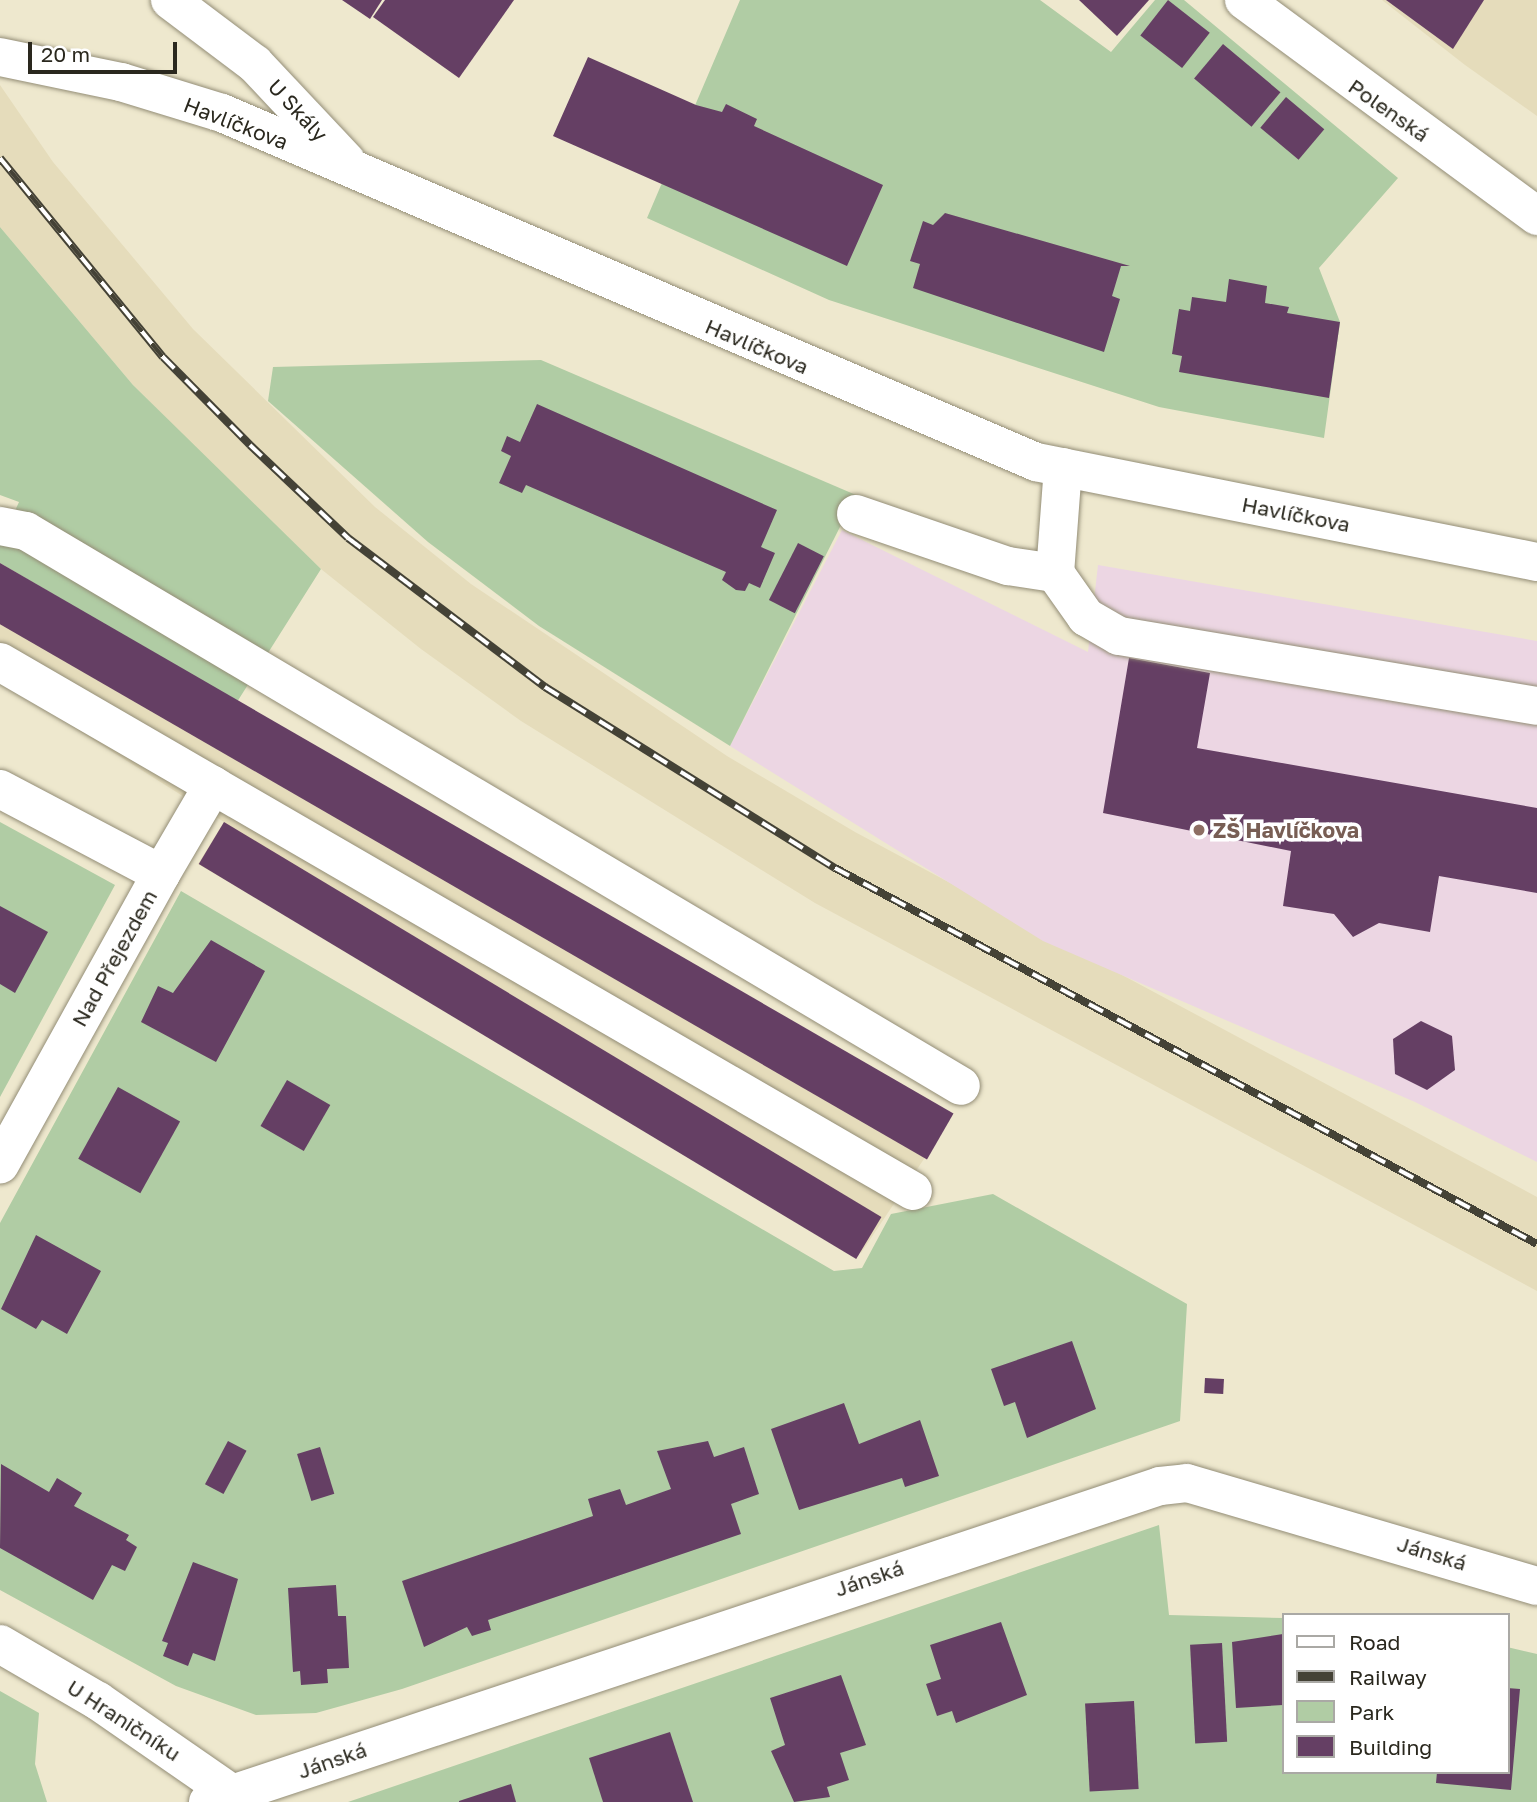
<!DOCTYPE html>
<html>
<head>
<meta charset="utf-8">
<style>
  body { margin:0 }
  #map { position:relative; width:1537px; height:1802px; overflow:hidden; background:#eee8ce; font-family:"Golos Text",sans-serif }
  div>[style] { position:absolute }
  [style*='--x'] { left:calc(var(--x)*1px); top:calc(var(--y)*1px); width:calc(var(--w)*1px); rotate:calc(var(--a)*1deg) }
  .built>* { inset:0; background:#e5dcbb }
  .education>* { inset:0; background:#ecd6e3 }
  .green>* { inset:0; background:#b0cca4 }
  .building>* { inset:0; background:#653f64; transform-origin:0 0 }
  .roads { filter:drop-shadow(0 0 2px #938d76) drop-shadow(0 0 2px #938d76) }
  .minor>* { height:38px; margin:-19px; padding:0 19px; transform-origin:19px; border-radius:19px; background:#fff }
  .rail>* { height:8px; margin-top:-4px; transform-origin:0; background:repeating-linear-gradient(90deg,#fff 0 16px,#444236 0 32px); box-sizing:border-box; border-block:2px solid #444236 }
  .dots>* { width:19px; height:19px; translate:-50% -50%; box-sizing:border-box; border:4px solid #fff; border-radius:50% }
  span { translate:-50% -50%; white-space:nowrap; text-align:center; line-height:1.15; -webkit-text-stroke:7px #fff; paint-order:stroke }
  .street-label { font-size:21px; color:#2a281e }
  .education-label { font-size:21px; color:#785e54; font-weight:700 }
  .left { translate:0 -50%; text-align:left }
  .legend { position:absolute; left:1282px; top:1613px; width:228px; height:161px; box-sizing:border-box; background:#fff; border:2px solid #aaa9a5; margin:0; padding:9px 12px; list-style:none; font-size:21px; color:#2a281e }
  .legend li { display:flex; align-items:center; gap:14px; height:35px }
  .legend b { width:35px; border:2px solid #aaa9a5 }
  .scale { position:absolute; left:28px; top:42px; width:149px; height:32px; box-sizing:border-box; border:4px solid #2a281e; border-top:0; padding-left:9px; font-size:21px; line-height:24px; white-space:nowrap; color:#2a281e; -webkit-text-stroke:5px #fff; paint-order:stroke }
</style>
</head>
<body>
<div id="map">
  <div class="built">
    <i style="clip-path:polygon(1382px 0,1537px 0,1537px 116px,1465px 65px)"></i>
    <i style="clip-path:polygon(0 85px,53px 162px,193px 329px,375px 507px,471px 584px,727px 756px,855px 832px,1537px 1197px,1537px 1291px,815px 903px,521px 721px,421px 649px,321px 569px,222px 474px,133px 385px,0 227px)"></i>
    <i style="clip-path:polygon(0 563px,950px 1120px,861px 1253px,198px 864px,224px 822px,0 681px)"></i>
  </div>
  <div class="education">
    <i style="clip-path:polygon(842px 530px,1088px 652px,1098px 565px,1537px 641px,1537px 1162px,1415px 1102px,1043px 941px,730px 746px)"></i>
  </div>
  <div class="green">
    <i style="clip-path:polygon(740px 0,1040px 0,1111px 52px,1155px 0,1184px 0,1398px 178px,1319px 268px,1340px 322px,1324px 438px,1159px 407px,829px 300px,647px 218px)"></i>
    <i style="clip-path:polygon(0 227px,133px 385px,321px 569px,237px 702px,0 563px,0 543px,19px 502px,0 495px)"></i>
    <i style="clip-path:polygon(541px 360px,856px 495px,730px 746px,539px 626px,428px 542px,268px 401px,273px 367px)"></i>
    <i style="clip-path:polygon(0 822px,115px 885px,0 1097px)"></i>
    <i style="clip-path:polygon(181px 891px,834px 1271px,862px 1268px,891px 1214px,993px 1194px,1187px 1304px,1180px 1421px,402px 1689px,316px 1713px,256px 1715px,176px 1686px,0 1590px,0 1223px)"></i>
    <i style="clip-path:polygon(1159px 1525px,1169px 1615px,1283px 1618px,1283px 1772px,1507px 1772px,1507px 1647px,1537px 1654px,1537px 1802px,348px 1802px)"></i>
    <i style="clip-path:polygon(0 1691px,39px 1713px,35px 1764px,47px 1802px,0 1802px)"></i>
  </div>
  <div class="building">
    <i style="clip-path:polygon(342px 0,382px 0,370px 19px)"></i>
    <i style="clip-path:polygon(385px 0,514px 0,459px 78px,373px 17px)"></i>
    <i style="clip-path:polygon(1079px 0,1149px 0,1117px 36px)"></i>
    <i style="left:1168px;top:0;width:53px;height:45px;rotate:38deg"></i>
    <i style="clip-path:polygon(1386px 0,1484px 0,1453px 49px)"></i>
    <i style="left:1223px;top:44px;width:75px;height:45px;rotate:40deg"></i>
    <i style="clip-path:polygon(588px 57px,696px 105px,722px 112px,726px 104px,757px 119px,754px 126px,883px 185px,847px 266px,553px 136px)"></i>
    <i style="left:1286px;top:97px;width:50px;height:40px;rotate:40deg"></i>
    <i style="clip-path:polygon(945px 213px,1130px 266px,1121px 266px,1112px 296px,1120px 299px,1104px 352px,913px 288px,920px 264px,910px 261px,923px 221px,933px 225px)"></i>
    <i style="clip-path:polygon(1229px 279px,1267px 286px,1265px 303px,1289px 307px,1287px 313px,1340px 322px,1329px 398px,1179px 372px,1182px 356px,1172px 354px,1179px 309px,1190px 311px,1192px 297px,1226px 302px)"></i>
    <i style="clip-path:polygon(537px 404px,777px 510px,761px 547px,775px 553px,760px 588px,749px 583px,745px 591px,736px 590px,722px 580px,726px 572px,526px 485px,522px 493px,499px 483px,511px 456px,501px 451px,507px 436px,520px 442px)"></i>
    <i style="left:798px;top:543px;width:29px;height:64px;rotate:27deg"></i>
    <i style="left:0;top:563px;width:1101px;height:53px;rotate:30deg"></i>
    <i style="clip-path:polygon(1129px 658px,1210px 673px,1197px 748px,1537px 808px,1537px 893px,1439px 876px,1430px 932px,1379px 923px,1353px 937px,1334px 914px,1283px 906px,1291px 851px,1103px 813px)"></i>
    <i style="left:224px;top:822px;width:767px;height:49px;rotate:31deg"></i>
    <i style="clip-path:polygon(0 906px,48px 932px,15px 993px,0 984px)"></i>
    <i style="clip-path:polygon(211px 940px,265px 971px,216px 1062px,141px 1022px,158px 986px,173px 993px)"></i>
    <i style="clip-path:polygon(1421px 1021px,1452px 1036px,1455px 1070px,1427px 1090px,1395px 1074px,1393px 1039px)"></i>
    <i style="left:287px;top:1080px;width:50px;height:53px;rotate:30deg"></i>
    <i style="left:118px;top:1087px;width:71px;height:82px;rotate:29deg"></i>
    <i style="clip-path:polygon(36px 1235px,101px 1271px,67px 1334px,42px 1320px,36px 1329px,1px 1309px)"></i>
    <i style="clip-path:polygon(1072px 1341px,1096px 1409px,1027px 1438px,1015px 1402px,1004px 1406px,991px 1369px)"></i>
    <i style="left:1205px;top:1378px;width:19px;height:15px;rotate:3deg"></i>
    <i style="clip-path:polygon(844px 1403px,859px 1444px,920px 1420px,939px 1476px,905px 1487px,902px 1478px,799px 1510px,771px 1429px)"></i>
    <i style="left:228px;top:1441px;width:21px;height:49px;rotate:28deg"></i>
    <i style="clip-path:polygon(708px 1441px,714px 1457px,744px 1447px,759px 1494px,731px 1504px,741px 1534px,488px 1620px,491px 1630px,472px 1636px,467px 1627px,424px 1647px,402px 1581px,593px 1516px,588px 1499px,620px 1489px,626px 1505px,671px 1489px,657px 1451px)"></i>
    <i style="left:320px;top:1447px;width:49px;height:24px;rotate:73deg"></i>
    <i style="clip-path:polygon(1px 1464px,49px 1492px,57px 1478px,82px 1493px,74px 1506px,129px 1535px,126px 1540px,137px 1547px,125px 1571px,112px 1565px,93px 1600px,0 1548px)"></i>
    <i style="clip-path:polygon(193px 1562px,238px 1579px,215px 1661px,193px 1653px,188px 1666px,163px 1656px,168px 1643px,162px 1641px)"></i>
    <i style="clip-path:polygon(336px 1585px,338px 1616px,346px 1616px,349px 1668px,327px 1669px,328px 1683px,301px 1685px,300px 1671px,293px 1672px,288px 1588px)"></i>
    <i style="clip-path:polygon(1001px 1622px,1027px 1695px,956px 1723px,952px 1711px,937px 1716px,926px 1684px,941px 1679px,930px 1645px)"></i>
    <i style="clip-path:polygon(1283px 1634px,1283px 1705px,1236px 1708px,1232px 1642px)"></i>
    <i style="left:1222px;top:1643px;width:99px;height:32px;rotate:87deg"></i>
    <i style="clip-path:polygon(841px 1675px,866px 1745px,840px 1753px,849px 1780px,827px 1787px,830px 1797px,794px 1802px,771px 1751px,785px 1745px,770px 1698px)"></i>
    <i style="clip-path:polygon(1507px 1688px,1520px 1689px,1511px 1790px,1436px 1783px,1437px 1772px,1507px 1772px)"></i>
    <i style="left:1134px;top:1701px;width:88px;height:49px;rotate:87deg"></i>
    <i style="clip-path:polygon(670px 1732px,693px 1802px,603px 1802px,589px 1758px)"></i>
    <i style="clip-path:polygon(511px 1784px,516px 1802px,459px 1802px,459px 1801px)"></i>
  </div>
  <div class="roads">
    <div class="minor">
      <i style="--x:170;--y:0;--w:106;--a:37"></i>
      <i style="--x:255;--y:64;--w:133;--a:46.8"></i>
      <i style="--x:1244;--y:0;--w:364;--a:36.4"></i>
      <i style="--x:0;--y:57;--w:124;--a:11.7"></i>
      <i style="--x:121;--y:82;--w:106;--a:17.1"></i>
      <i style="--x:222;--y:113;--w:886;--a:23.21"></i>
      <i style="--x:1036;--y:462;--w:511;--a:11.29"></i>
      <i style="--x:1063;--y:467;--w:106;--a:94.3"></i>
      <i style="--x:1055;--y:573;--w:54;--a:54.8"></i>
      <i style="--x:1086;--y:617;--w:38;--a:30"></i>
      <i style="--x:1119;--y:636;--w:424;--a:9.5"></i>
      <i style="--x:856;--y:514;--w:161;--a:18.9"></i>
      <i style="--x:1008;--y:566;--w:48;--a:8.5"></i>
      <i style="--x:0;--y:526;--w:26;--a:11"></i>
      <i style="--x:26;--y:531;--w:1087;--a:30.69"></i>
      <i style="--x:0;--y:662;--w:1055;--a:30.09"></i>
      <i style="--x:0;--y:789;--w:182;--a:27.8"></i>
      <i style="--x:161;--y:874;--w:332;--a:119"></i>
      <i style="--x:161;--y:874;--w:103;--a:-59.7"></i>
      <i style="--x:0;--y:1644;--w:113;--a:30.2"></i>
      <i style="--x:98;--y:1701;--w:178;--a:34.7"></i>
      <i style="--x:208;--y:1802;--w:1003;--a:-18.36"></i>
      <i style="--x:1160;--y:1486;--w:27;--a:-6"></i>
      <i style="--x:1187;--y:1483;--w:365;--a:16.4"></i>
    </div>
  </div>
  <div class="rail">
    <i style="--x:0;--y:158;--w:257;--a:50.7"></i>
    <i style="--x:163;--y:357;--w:124;--a:45.3"></i>
    <i style="--x:250;--y:445;--w:135;--a:43.5"></i>
    <i style="--x:348;--y:538;--w:247;--a:37.1"></i>
    <i style="--x:545;--y:687;--w:342;--a:32"></i>
    <i style="--x:835;--y:868;--w:796;--a:28.17"></i>
  </div>
  <div class="dots">
    <i style="left:1199px;top:830px;background:#8d6e63"></i>
  </div>
  <div class="street-label">
    <span style="left:298px;top:110px;rotate:47deg">U Skály</span>
    <span style="left:1389px;top:110px;rotate:35deg">Polenská</span>
    <span style="left:236px;top:123px;rotate:21deg">Havlíčkova</span>
    <span style="left:757px;top:346px;rotate:23deg">Havlíčkova</span>
    <span style="left:1296px;top:514px;rotate:11deg">Havlíčkova</span>
    <span style="left:114px;top:958px;rotate:-61deg">Nad Přejezdem</span>
    <span style="left:1432px;top:1553px;rotate:17deg">Jánská</span>
    <span style="left:869px;top:1578px;rotate:-19deg">Jánská</span>
    <span style="left:124px;top:1720px;rotate:33deg">U Hraničníku</span>
    <span style="left:332px;top:1760px;rotate:-19deg">Jánská</span>
  </div>
  <div class="education-label">
    <span class="left" style="left:1213px;top:830px">ZŠ Havlíčkova</span>
  </div>
  <ul class="legend">
  <li><b style="height:9px;background:#fff"></b>Road</li>
  <li><b style="height:9px;background:#444236"></b>Railway</li>
  <li><b style="height:19px;background:#b0cca4"></b>Park</li>
  <li><b style="height:19px;background:#653f64"></b>Building</li>
  </ul>
  <div class="scale">20 m</div>
</div>
</body>
</html>
